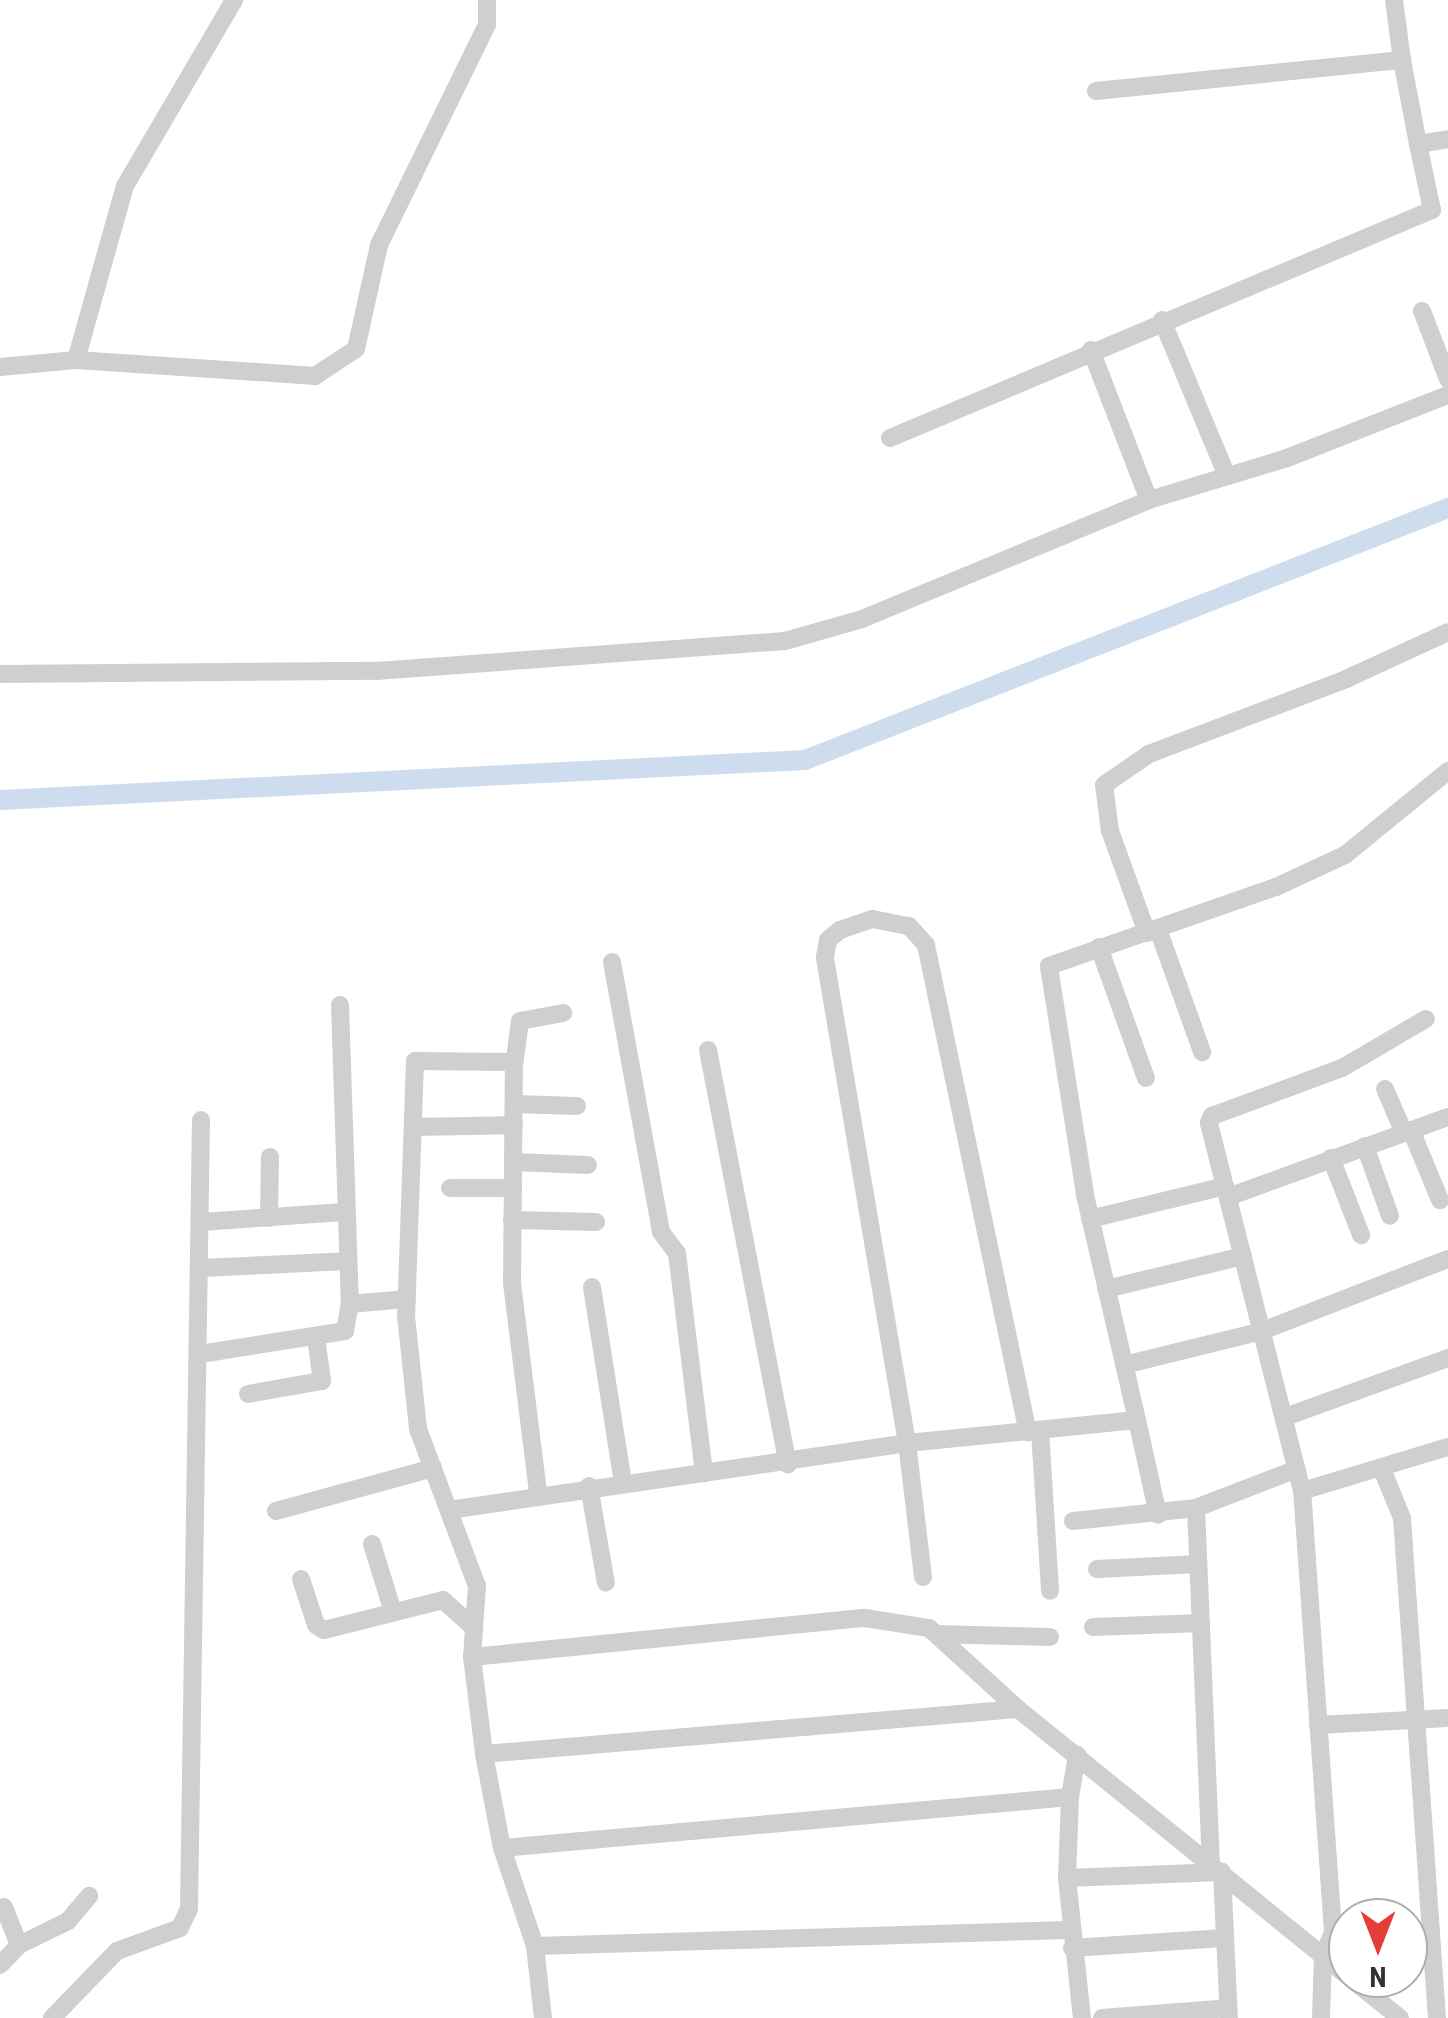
<!DOCTYPE html>
<html>
<head>
<meta charset="utf-8">
<style>
  body { margin:0 }
  #map { position:relative; width:1448px; height:2018px; overflow:hidden; background:#fff; font-family:"Roboto Condensed",sans-serif }
  div>[style] { position:absolute }
  [style*='--x'] { left:calc(var(--x)*1px); top:calc(var(--y)*1px); width:calc(var(--w)*1px); rotate:calc(var(--a)*1deg) }
  .canal>* { height:20px; margin:-10px; padding:0 10px; transform-origin:10px; border-radius:10px; background:#cddded }
  .street>* { height:18px; margin:-9px; padding:0 9px; transform-origin:9px; border-radius:9px; background:#cfcfcf }
  span { translate:-50% -50%; white-space:nowrap; text-align:center; line-height:1.15; -webkit-text-stroke:10px #fff; paint-order:stroke }
  .north { position:absolute; left:1328px; top:1898px; width:100px; height:100px; box-sizing:border-box; background:#fff; border:2px solid #adadad; border-radius:50%; rotate:180deg; font-size:28px; font-weight:700; line-height:40px; text-align:center; color:#323232 }
  .north::after { content:''; display:block; margin:auto; width:35px; height:45px; background:#e53e38; clip-path:polygon(50% 0,100% 100%,50% 72%,0 100%) }
</style>
</head>
<body>
<div id="map">
  <div class="canal">
    <i style="--x:0;--y:800;--w:806;--a:-2.84"></i>
    <i style="--x:805;--y:760;--w:691;--a:-21.4"></i>
  </div>
  <div class="street">
    <i style="--x:1402;--y:60;--w:86;--a:79.2"></i>
    <i style="--x:1096;--y:91;--w:308;--a:-5.8"></i>
    <i style="--x:1402;--y:60;--w:61;--a:-97.6"></i>
    <i style="--x:1422;--y:311;--w:73;--a:69.1"></i>
    <i style="--x:1162;--y:320;--w:169;--a:67.4"></i>
    <i style="--x:1091;--y:350;--w:161;--a:68.9"></i>
    <i style="--x:76;--y:360;--w:181;--a:-74.3"></i>
    <i style="--x:125;--y:186;--w:216;--a:-59.6"></i>
    <i style="--x:0;--y:367;--w:76;--a:-5.3"></i>
    <i style="--x:76;--y:360;--w:240;--a:3.8"></i>
    <i style="--x:315;--y:376;--w:49;--a:-33.4"></i>
    <i style="--x:356;--y:349;--w:107;--a:-77.5"></i>
    <i style="--x:379;--y:245;--w:245;--a:-63.9"></i>
    <i style="--x:487;--y:25;--w:25;--a:-90"></i>
    <i style="--x:890;--y:438;--w:588;--a:-22.81"></i>
    <i style="--x:1432;--y:210;--w:67;--a:-102"></i>
    <i style="--x:1418;--y:144;--w:30;--a:-9"></i>
    <i style="--x:0;--y:674;--w:376;--a:-0.5"></i>
    <i style="--x:376;--y:671;--w:410;--a:-4.2"></i>
    <i style="--x:785;--y:641;--w:80;--a:-15.9"></i>
    <i style="--x:862;--y:619;--w:311;--a:-22.5"></i>
    <i style="--x:1149;--y:500;--w:144;--a:-16.9"></i>
    <i style="--x:1287;--y:458;--w:173;--a:-21.4"></i>
    <i style="--x:1158;--y:929;--w:131;--a:70.3"></i>
    <i style="--x:1147;--y:933;--w:109;--a:-109.9"></i>
    <i style="--x:1110;--y:831;--w:46;--a:-97.4"></i>
    <i style="--x:1104;--y:785;--w:55;--a:-34.6"></i>
    <i style="--x:1149;--y:754;--w:211;--a:-20.8"></i>
    <i style="--x:1346;--y:679;--w:112;--a:-24.7"></i>
    <i style="--x:1099;--y:947;--w:139;--a:70.3"></i>
    <i style="--x:612;--y:962;--w:274;--a:79.7"></i>
    <i style="--x:661;--y:1232;--w:26;--a:53"></i>
    <i style="--x:677;--y:1253;--w:222;--a:83"></i>
    <i style="--x:340;--y:1005;--w:299;--a:88.1"></i>
    <i style="--x:708;--y:1050;--w:422;--a:79.1"></i>
    <i style="--x:514;--y:1062;--w:99;--a:-179.4"></i>
    <i style="--x:415;--y:1061;--w:255;--a:92"></i>
    <i style="--x:406;--y:1316;--w:114;--a:83.9"></i>
    <i style="--x:418;--y:1429;--w:168;--a:69.4"></i>
    <i style="--x:477;--y:1586;--w:71;--a:94"></i>
    <i style="--x:472;--y:1657;--w:98;--a:82.9"></i>
    <i style="--x:484;--y:1754;--w:96;--a:79.2"></i>
    <i style="--x:502;--y:1848;--w:103;--a:71.4"></i>
    <i style="--x:535;--y:1946;--w:72;--a:83.7"></i>
    <i style="--x:1385;--y:1089;--w:48;--a:66.6"></i>
    <i style="--x:514;--y:1104;--w:63;--a:1.8"></i>
    <i style="--x:413;--y:1127;--w:101;--a:-1.1"></i>
    <i style="--x:1411;--y:1130;--w:76;--a:67.5"></i>
    <i style="--x:1365;--y:1146;--w:74;--a:70.3"></i>
    <i style="--x:1331;--y:1158;--w:83;--a:68.7"></i>
    <i style="--x:513;--y:1162;--w:75;--a:2.3"></i>
    <i style="--x:450;--y:1188;--w:63;--a:0"></i>
    <i style="--x:1228;--y:1197;--w:234;--a:-20"></i>
    <i style="--x:269;--y:1218;--w:61;--a:-89.1"></i>
    <i style="--x:1090;--y:1219;--w:139;--a:-13.7"></i>
    <i style="--x:512;--y:1220;--w:84;--a:1.4"></i>
    <i style="--x:201;--y:1222;--w:143;--a:-4"></i>
    <i style="--x:201;--y:1268;--w:146;--a:-2.7"></i>
    <i style="--x:592;--y:1287;--w:197;--a:81"></i>
    <i style="--x:1106;--y:1289;--w:141;--a:-13.5"></i>
    <i style="--x:200;--y:1354;--w:147;--a:-9"></i>
    <i style="--x:345;--y:1331;--w:27;--a:-80"></i>
    <i style="--x:350;--y:1304;--w:57;--a:-5"></i>
    <i style="--x:1124;--y:1365;--w:142;--a:-13.8"></i>
    <i style="--x:1262;--y:1331;--w:199;--a:-21.2"></i>
    <i style="--x:248;--y:1394;--w:75;--a:-10"></i>
    <i style="--x:322;--y:1381;--w:44;--a:-97.8"></i>
    <i style="--x:1285;--y:1417;--w:173;--a:-19.9"></i>
    <i style="--x:1137;--y:1420;--w:97;--a:77.5"></i>
    <i style="--x:1040;--y:1431;--w:160;--a:86.4"></i>
    <i style="--x:1382;--y:1469;--w:53;--a:67.8"></i>
    <i style="--x:1402;--y:1518;--w:501;--a:86"></i>
    <i style="--x:589;--y:1486;--w:98;--a:80.1"></i>
    <i style="--x:1302;--y:1491;--w:152;--a:-16.8"></i>
    <i style="--x:538;--y:1492;--w:211;--a:-97.1"></i>
    <i style="--x:512;--y:1283;--w:217;--a:-89.5"></i>
    <i style="--x:514;--y:1066;--w:45;--a:-82.4"></i>
    <i style="--x:520;--y:1021;--w:44;--a:-10.5"></i>
    <i style="--x:1196;--y:1508;--w:354;--a:87.6"></i>
    <i style="--x:449;--y:1510;--w:463;--a:-8.3"></i>
    <i style="--x:907;--y:1443;--w:493;--a:-99.6"></i>
    <i style="--x:825;--y:957;--w:17;--a:-80"></i>
    <i style="--x:828;--y:940;--w:16;--a:-40"></i>
    <i style="--x:840;--y:930;--w:34;--a:-19"></i>
    <i style="--x:872;--y:919;--w:38;--a:11"></i>
    <i style="--x:909;--y:926;--w:25;--a:48"></i>
    <i style="--x:926;--y:945;--w:498;--a:78.2"></i>
    <i style="--x:276;--y:1511;--w:163;--a:-15.3"></i>
    <i style="--x:1073;--y:1521;--w:124;--a:-6"></i>
    <i style="--x:1196;--y:1508;--w:108;--a:-21.1"></i>
    <i style="--x:372;--y:1544;--w:71;--a:72.8"></i>
    <i style="--x:1097;--y:1569;--w:101;--a:-2.8"></i>
    <i style="--x:923;--y:1577;--w:135;--a:-96.8"></i>
    <i style="--x:907;--y:1443;--w:231;--a:-5.7"></i>
    <i style="--x:1137;--y:1420;--w:232;--a:-103"></i>
    <i style="--x:1085;--y:1194;--w:231;--a:-99"></i>
    <i style="--x:1049;--y:966;--w:240;--a:-19.2"></i>
    <i style="--x:1276;--y:887;--w:76;--a:-24.9"></i>
    <i style="--x:1345;--y:855;--w:133;--a:-39.2"></i>
    <i style="--x:301;--y:1579;--w:48;--a:71.9"></i>
    <i style="--x:316;--y:1625;--w:9;--a:32"></i>
    <i style="--x:324;--y:1630;--w:123;--a:-14.1"></i>
    <i style="--x:443;--y:1600;--w:42;--a:42.1"></i>
    <i style="--x:1093;--y:1627;--w:108;--a:-2.1"></i>
    <i style="--x:936;--y:1634;--w:114;--a:1.5"></i>
    <i style="--x:472;--y:1657;--w:395;--a:-5.7"></i>
    <i style="--x:865;--y:1618;--w:65;--a:8.9"></i>
    <i style="--x:929;--y:1628;--w:120;--a:42.3"></i>
    <i style="--x:1018;--y:1709;--w:424;--a:39"></i>
    <i style="--x:1318;--y:1725;--w:130;--a:-3.1"></i>
    <i style="--x:484;--y:1754;--w:536;--a:-4.82"></i>
    <i style="--x:1070;--y:1797;--w:43;--a:-80.5"></i>
    <i style="--x:502;--y:1848;--w:570;--a:-5.13"></i>
    <i style="--x:1070;--y:1797;--w:81;--a:92.1"></i>
    <i style="--x:1067;--y:1878;--w:141;--a:83.9"></i>
    <i style="--x:1067;--y:1878;--w:155;--a:-2.2"></i>
    <i style="--x:1222;--y:1872;--w:146;--a:87.3"></i>
    <i style="--x:4;--y:1907;--w:41;--a:68.5"></i>
    <i style="--x:535;--y:1946;--w:534;--a:-1.72"></i>
    <i style="--x:1072;--y:1948;--w:152;--a:-3.8"></i>
    <i style="--x:0;--y:1965;--w:28;--a:-46"></i>
    <i style="--x:19;--y:1945;--w:55;--a:-26.1"></i>
    <i style="--x:68;--y:1921;--w:33;--a:-50"></i>
    <i style="--x:1350;--y:1978;--w:64;--a:38.7"></i>
    <i style="--x:52;--y:2018;--w:93;--a:-45.9"></i>
    <i style="--x:117;--y:1951;--w:67;--a:-20.1"></i>
    <i style="--x:180;--y:1928;--w:21;--a:-65"></i>
    <i style="--x:189;--y:1909;--w:789;--a:-89.13"></i>
    <i style="--x:1102;--y:2018;--w:126;--a:-4.5"></i>
    <i style="--x:1321;--y:2018;--w:62;--a:-88.2"></i>
    <i style="--x:1323;--y:1956;--w:26;--a:-67"></i>
    <i style="--x:1333;--y:1932;--w:442;--a:-94"></i>
    <i style="--x:1302;--y:1491;--w:380;--a:-104.2"></i>
    <i style="--x:1209;--y:1123;--w:8;--a:-67"></i>
    <i style="--x:1212;--y:1116;--w:139;--a:-20.3"></i>
    <i style="--x:1342;--y:1068;--w:97;--a:-30.3"></i>
  </div>
  <div class="north">N</div>
</div>
</body>
</html>
